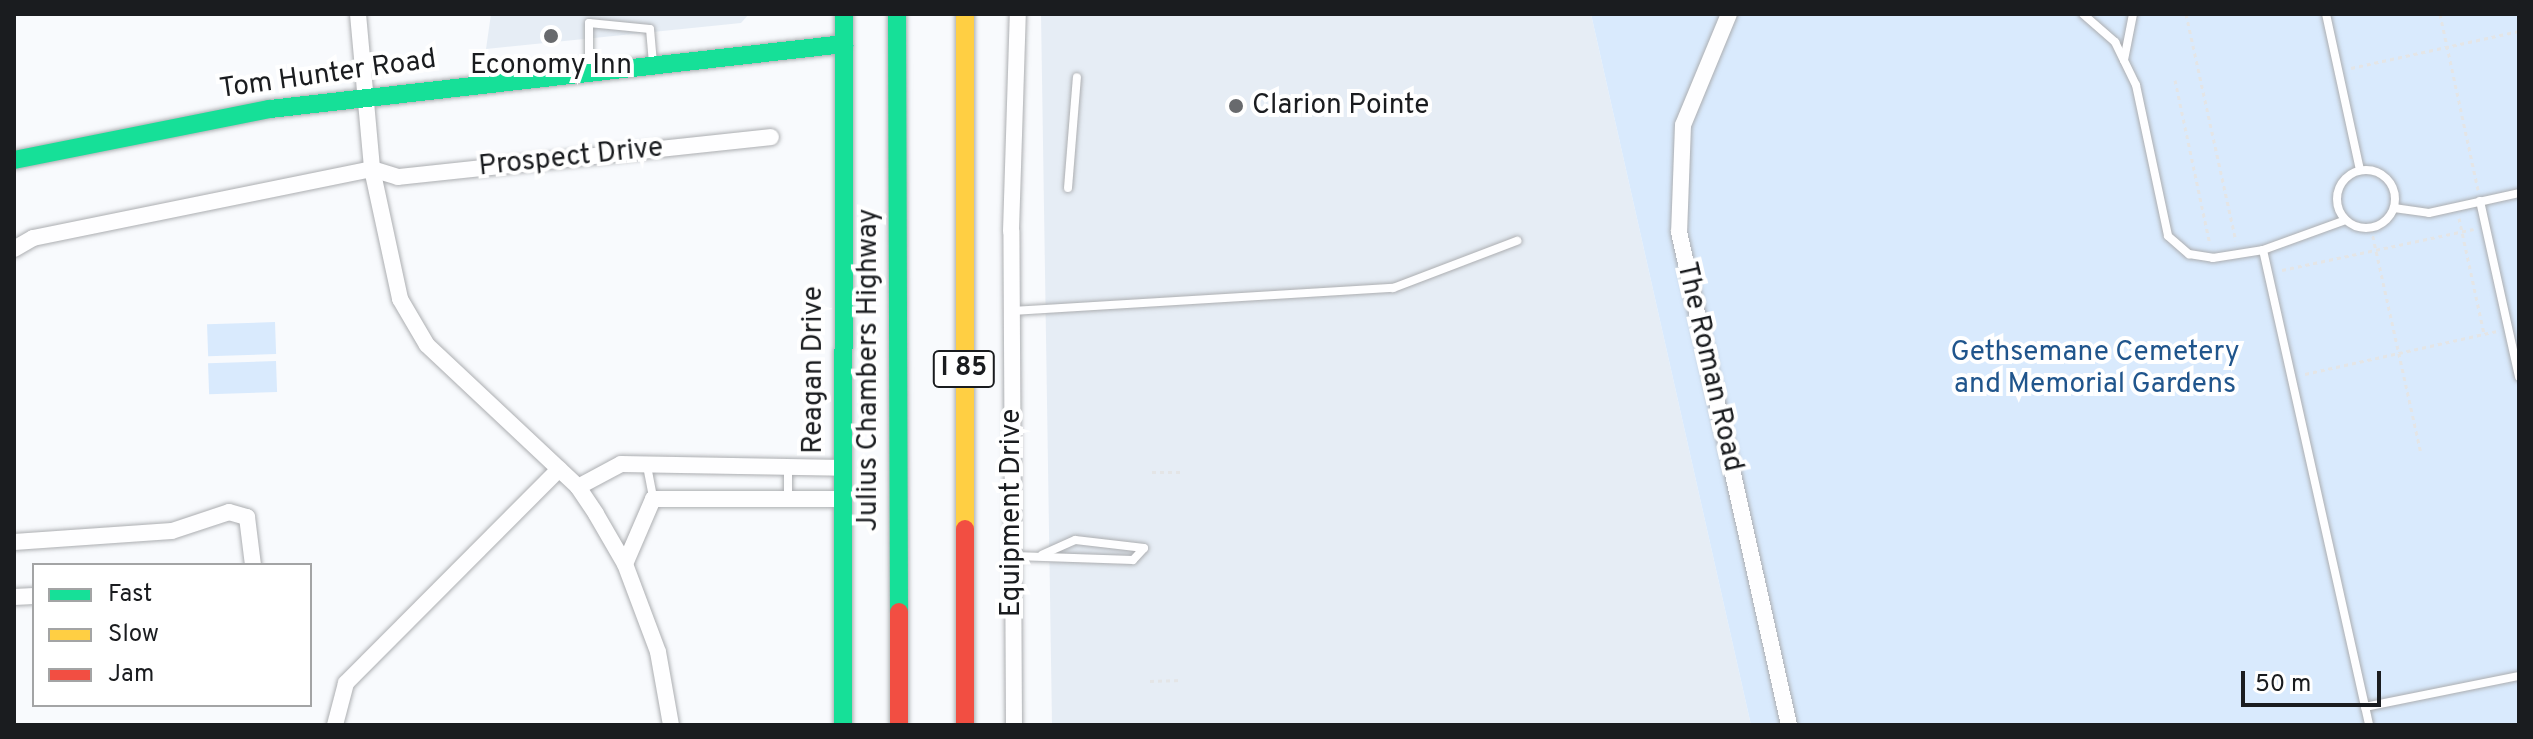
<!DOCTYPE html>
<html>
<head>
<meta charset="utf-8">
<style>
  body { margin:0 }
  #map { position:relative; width:2533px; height:739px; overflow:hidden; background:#f8fafd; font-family:Overpass,sans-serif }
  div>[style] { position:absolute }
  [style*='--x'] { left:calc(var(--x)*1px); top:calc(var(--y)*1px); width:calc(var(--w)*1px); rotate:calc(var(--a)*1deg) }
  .built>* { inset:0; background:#e6edf5 }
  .green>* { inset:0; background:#d9eafd; transform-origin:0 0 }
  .path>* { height:3px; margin-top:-1.5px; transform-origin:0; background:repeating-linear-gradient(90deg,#e4e5e6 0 4px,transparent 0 8px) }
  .roads { filter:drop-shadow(0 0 2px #acaeb1) drop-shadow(0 0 2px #acaeb1) }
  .lane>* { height:8px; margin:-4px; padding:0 4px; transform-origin:4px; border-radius:4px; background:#fefeff }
  .lane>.ring { margin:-4px; padding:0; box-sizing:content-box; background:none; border:8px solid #fefeff; border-radius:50% }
  .street>* { height:16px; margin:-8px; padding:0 8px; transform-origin:8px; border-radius:8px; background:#fefeff }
  .fast>* { height:18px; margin:-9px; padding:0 9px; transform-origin:9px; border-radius:9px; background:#16e098 }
  .slow>* { height:18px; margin:-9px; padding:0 9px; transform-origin:9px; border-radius:9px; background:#ffcf43 }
  .jam>* { height:18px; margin:-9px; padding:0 9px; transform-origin:9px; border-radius:9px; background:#f24e42 }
  .dots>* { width:22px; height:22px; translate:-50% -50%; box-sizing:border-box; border:4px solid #fff; border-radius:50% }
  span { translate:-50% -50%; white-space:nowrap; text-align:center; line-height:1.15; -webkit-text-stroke:8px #fff; paint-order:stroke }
  .shield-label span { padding:2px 6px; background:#fff; border:2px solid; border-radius:6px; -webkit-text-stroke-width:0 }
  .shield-label { font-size:26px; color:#1a1c1f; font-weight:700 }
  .poi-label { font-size:28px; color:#1a1c1f }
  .left { translate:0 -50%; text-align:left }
  .street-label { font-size:28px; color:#1a1c1f }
  .park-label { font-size:28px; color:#20558c }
  .frame { position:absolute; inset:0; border:16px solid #1a1c1f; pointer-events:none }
  .legend { position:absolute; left:32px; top:563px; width:280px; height:144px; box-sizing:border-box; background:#fff; border:2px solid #a3a4a5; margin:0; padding:10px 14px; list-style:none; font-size:24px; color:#1a1c1f }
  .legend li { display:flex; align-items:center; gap:16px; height:40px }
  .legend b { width:40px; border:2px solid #a3a4a5 }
  .scale { position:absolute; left:2241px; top:671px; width:140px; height:36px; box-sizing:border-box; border:4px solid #1a1c1f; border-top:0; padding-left:10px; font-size:24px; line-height:28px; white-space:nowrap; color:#1a1c1f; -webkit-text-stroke:6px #fff; paint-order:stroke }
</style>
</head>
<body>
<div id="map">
  <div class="built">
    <i style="clip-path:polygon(491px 14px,749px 14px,741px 23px,486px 49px)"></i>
    <i style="clip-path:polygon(1041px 14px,1591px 14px,1751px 725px,1052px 725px)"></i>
  </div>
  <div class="green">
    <i style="clip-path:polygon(1591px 14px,2519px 14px,2519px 725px,1751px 725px)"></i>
    <i style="left:275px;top:322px;width:32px;height:68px;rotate:88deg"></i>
    <i style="left:276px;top:361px;width:31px;height:68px;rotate:88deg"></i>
  </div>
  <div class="path">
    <i style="--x:2186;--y:14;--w:232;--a:77.6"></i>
    <i style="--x:2440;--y:14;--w:180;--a:77.8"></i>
    <i style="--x:2351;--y:68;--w:172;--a:-12.4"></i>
    <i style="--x:2175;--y:80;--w:168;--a:78"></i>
    <i style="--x:2459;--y:218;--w:119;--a:77.8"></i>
    <i style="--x:2371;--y:228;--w:231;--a:77.5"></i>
    <i style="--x:2282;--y:270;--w:196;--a:-12.1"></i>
    <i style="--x:2305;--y:374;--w:197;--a:-12.6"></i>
    <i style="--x:1152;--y:472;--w:31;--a:0"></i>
    <i style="--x:1150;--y:681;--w:32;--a:-2"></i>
  </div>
  <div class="roads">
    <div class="lane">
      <i style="--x:2083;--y:14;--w:43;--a:41.2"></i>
      <i style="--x:2115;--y:42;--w:48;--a:64"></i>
      <i style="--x:2136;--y:85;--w:154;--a:78"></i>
      <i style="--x:2168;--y:236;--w:28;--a:41"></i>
      <i style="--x:2189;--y:254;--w:24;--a:9"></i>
      <i style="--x:2213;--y:258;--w:51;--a:-9.1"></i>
      <i style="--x:2263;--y:250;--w:88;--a:-19.9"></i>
      <i style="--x:2326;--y:14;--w:160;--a:77.7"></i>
      <i style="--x:2124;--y:60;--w:47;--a:-78.9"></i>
      <i style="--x:589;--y:68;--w:45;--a:-90"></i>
      <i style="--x:589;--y:23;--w:61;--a:5.6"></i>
      <i style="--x:650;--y:29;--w:33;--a:85"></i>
      <i class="ring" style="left:2337px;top:170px;width:50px;height:50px"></i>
      <i style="--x:1068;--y:188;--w:111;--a:-85.4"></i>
      <i style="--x:2480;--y:201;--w:180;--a:77.5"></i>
      <i style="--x:2394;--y:208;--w:35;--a:8"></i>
      <i style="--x:2429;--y:213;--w:92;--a:-12.5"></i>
      <i style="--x:2263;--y:250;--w:487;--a:77.4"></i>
      <i style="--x:1012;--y:311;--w:382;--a:-3.5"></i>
      <i style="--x:1393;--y:288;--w:133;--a:-20.8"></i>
      <i style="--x:647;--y:466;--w:33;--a:79"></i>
      <i style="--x:788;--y:467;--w:32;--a:90"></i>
      <i style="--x:1014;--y:556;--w:119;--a:1.9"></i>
      <i style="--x:1133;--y:560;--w:16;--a:-47"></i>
      <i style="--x:1144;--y:548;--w:69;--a:-173.4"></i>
      <i style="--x:1075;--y:540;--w:36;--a:156"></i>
      <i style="--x:2365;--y:707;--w:157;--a:-11.4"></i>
    </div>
    <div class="street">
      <i style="--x:358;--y:14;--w:156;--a:84.8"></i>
      <i style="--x:372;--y:169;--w:133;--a:77.8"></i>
      <i style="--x:400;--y:299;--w:53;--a:59.6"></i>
      <i style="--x:427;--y:345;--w:207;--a:43.2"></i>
      <i style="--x:578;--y:487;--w:32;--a:56"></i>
      <i style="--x:596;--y:514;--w:58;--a:59.9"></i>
      <i style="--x:625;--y:564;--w:94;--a:69.4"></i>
      <i style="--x:658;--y:652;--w:74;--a:79.9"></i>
      <i style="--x:1729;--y:14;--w:120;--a:112.5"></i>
      <i style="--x:1683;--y:125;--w:107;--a:92.1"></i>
      <i style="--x:1679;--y:232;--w:505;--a:77.42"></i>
      <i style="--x:14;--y:249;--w:22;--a:-30"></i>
      <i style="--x:33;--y:238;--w:346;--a:-11.5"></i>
      <i style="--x:372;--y:169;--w:27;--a:17"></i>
      <i style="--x:398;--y:177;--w:375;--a:-6.1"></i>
      <i style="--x:578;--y:487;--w:49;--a:-28.1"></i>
      <i style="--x:621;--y:464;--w:222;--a:1"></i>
      <i style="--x:14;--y:542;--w:158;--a:-4"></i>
      <i style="--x:172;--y:531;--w:60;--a:-18.4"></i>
      <i style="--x:229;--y:512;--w:19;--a:16"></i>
      <i style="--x:247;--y:517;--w:48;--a:82.9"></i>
      <i style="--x:625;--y:564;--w:71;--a:-66.7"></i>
      <i style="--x:653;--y:499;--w:190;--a:0"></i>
      <i style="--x:14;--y:597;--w:20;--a:-3"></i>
      <i style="--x:335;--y:725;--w:43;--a:-75.3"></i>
      <i style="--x:346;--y:683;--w:302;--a:-45.1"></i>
      <i style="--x:1014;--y:725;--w:494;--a:-90.3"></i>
      <i style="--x:1011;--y:231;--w:217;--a:-88.2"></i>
    </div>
    <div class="fast">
      <i style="--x:897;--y:14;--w:598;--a:89.81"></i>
      <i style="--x:14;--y:160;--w:261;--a:-11.3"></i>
      <i style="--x:270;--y:109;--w:578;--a:-6.46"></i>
      <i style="--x:843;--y:725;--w:711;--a:-89.92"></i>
    </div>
    <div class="slow">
      <i style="--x:965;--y:14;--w:515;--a:90"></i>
    </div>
    <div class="jam">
      <i style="--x:965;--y:529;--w:196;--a:90"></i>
      <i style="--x:899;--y:612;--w:113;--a:90"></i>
    </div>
  </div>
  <div class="dots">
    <i style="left:551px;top:36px;background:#686a6d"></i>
    <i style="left:1236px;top:106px;background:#686a6d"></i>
  </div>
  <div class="shield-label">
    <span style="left:964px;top:369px">I 85</span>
  </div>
  <div class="poi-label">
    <span style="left:551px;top:66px">Economy Inn</span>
    <span class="left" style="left:1252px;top:106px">Clarion Pointe</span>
  </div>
  <div class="street-label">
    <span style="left:328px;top:75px;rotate:-8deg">Tom Hunter Road</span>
    <span style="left:571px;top:158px;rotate:-6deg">Prospect Drive</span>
    <span style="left:1709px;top:367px;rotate:77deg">The Roman Road</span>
    <span style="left:814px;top:370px;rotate:-90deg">Reagan Drive</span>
    <span style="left:869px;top:370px;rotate:-90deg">Julius Chambers Highway</span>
    <span style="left:1012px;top:513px;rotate:-90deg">Equipment Drive</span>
  </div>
  <div class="park-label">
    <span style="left:2095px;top:369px">Gethsemane Cemetery<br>and Memorial Gardens</span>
  </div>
  <div class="frame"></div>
  <ul class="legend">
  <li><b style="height:10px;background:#16e098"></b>Fast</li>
  <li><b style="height:10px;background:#ffcf43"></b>Slow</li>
  <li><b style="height:10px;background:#f24e42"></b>Jam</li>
  </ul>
  <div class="scale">50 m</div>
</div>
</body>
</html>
